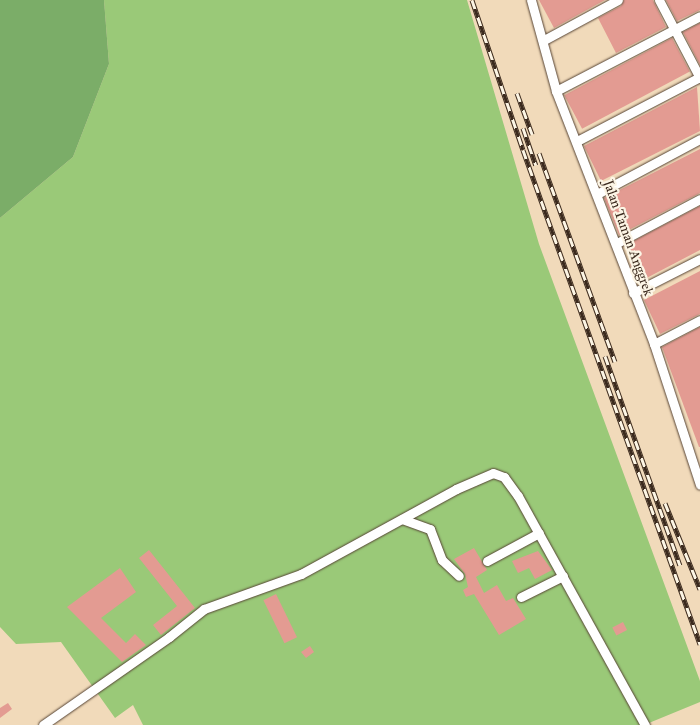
<!DOCTYPE html>
<html>
<head>
<meta charset="utf-8">
<style>
  body { margin:0 }
  #map { position:relative; width:700px; height:725px; overflow:hidden; background:#f1daba; font-family:"IM FELL Great Primer",serif }
  div>[style] { position:absolute }
  [style*='--x'] { left:calc(var(--x)*1px); top:calc(var(--y)*1px); width:calc(var(--w)*1px); rotate:calc(var(--a)*1deg) }
  .green>* { inset:0; background:#9ac978 }
  .forest>* { inset:0; background:#7bad68 }
  .building>* { inset:0; background:#e39b92; transform-origin:0 0 }
  .roads { filter:drop-shadow(0 0 1px #564435) drop-shadow(0 0 1px #564435) }
  .minor>* { height:9px; margin:-4.5px; padding:0 4.5px; transform-origin:4.5px; border-radius:4.5px; background:#fff }
  .rail>* { height:5px; margin-top:-2.5px; transform-origin:0; background:repeating-linear-gradient(90deg,#fcf5e5 0 9px,#3b2a1e 0 18px); box-sizing:border-box; border-block:1px solid #3b2a1e }
  span { translate:-50% -50%; white-space:nowrap; text-align:center; line-height:1.15; -webkit-text-stroke:4.5px #fcf5e5; paint-order:stroke }
  .street-label { font-size:14px; color:#3b2a1e }
</style>
</head>
<body>
<div id="map">
  <div class="green">
    <i style="clip-path:polygon(104px 0,467px 0,539px 244px,700px 681px,700px 702px,644px 725px,143px 725px,133px 705px,115px 718px,61px 642px,16px 644px,0 627px,0 218px,73px 157px,109px 64px)"></i>
  </div>
  <div class="forest">
    <i style="clip-path:polygon(0 0,104px 0,109px 64px,73px 157px,0 218px)"></i>
  </div>
  <div class="building">
    <i style="clip-path:polygon(539px 0,605px 0,554px 28px)"></i>
    <i style="clip-path:polygon(624px 0,653px 0,666px 27px,616px 53px,598px 18px,621px 6px)"></i>
    <i style="clip-path:polygon(666px 0,700px 0,700px 10px,677px 21px)"></i>
    <i style="clip-path:polygon(700px 23px,700px 65px,683px 32px)"></i>
    <i style="left:672px;top:38px;width:38px;height:122px;rotate:62deg"></i>
    <i style="clip-path:polygon(697px 87px,700px 131px,601px 181px,584px 146px)"></i>
    <i style="clip-path:polygon(700px 149px,700px 193px,619px 235px,604px 198px)"></i>
    <i style="clip-path:polygon(700px 206px,700px 250px,637px 283px,630px 264px,634px 261px,626px 245px)"></i>
    <i style="clip-path:polygon(700px 271px,700px 314px,660px 334px,644px 300px)"></i>
    <i style="clip-path:polygon(700px 327px,700px 447px,699px 447px,662px 347px)"></i>
    <i style="clip-path:polygon(474px 548px,487px 570px,476px 577px,484px 593px,497px 585px,506px 601px,513px 598px,526px 619px,499px 635px,474px 594px,466px 597px,463px 590px,468px 587px,465px 574px,454px 559px)"></i>
    <i style="clip-path:polygon(149px 550px,195px 608px,161px 635px,153px 625px,177px 606px,139px 558px)"></i>
    <i style="clip-path:polygon(538px 551px,552px 570px,535px 579px,529px 568px,518px 573px,512px 561px)"></i>
    <i style="clip-path:polygon(120px 568px,136px 592px,101px 618px,126px 643px,135px 634px,146px 645px,122px 662px,67px 607px)"></i>
    <i style="left:276px;top:594px;width:48px;height:14px;rotate:64deg"></i>
    <i style="left:623px;top:622px;width:9px;height:12px;rotate:63deg"></i>
    <i style="clip-path:polygon(310px 646px,314px 652px,306px 658px,301px 652px)"></i>
    <i style="clip-path:polygon(8px 703px,12px 709px,0 718px,0 708px)"></i>
  </div>
  <div class="roads">
    <div class="minor">
      <i style="--x:531;--y:0;--w:94;--a:74.6"></i>
      <i style="--x:556;--y:91;--w:271;--a:68.8"></i>
      <i style="--x:654;--y:344;--w:148;--a:71.9"></i>
      <i style="--x:659;--y:0;--w:88;--a:62.3"></i>
      <i style="--x:544;--y:40;--w:84;--a:-28.4"></i>
      <i style="--x:556;--y:91;--w:162;--a:-27.5"></i>
      <i style="--x:577;--y:141;--w:139;--a:-27.5"></i>
      <i style="--x:597;--y:194;--w:117;--a:-28.1"></i>
      <i style="--x:617;--y:243;--w:94;--a:-27.9"></i>
      <i style="--x:633;--y:293;--w:75;--a:-26.9"></i>
      <i style="--x:654;--y:344;--w:52;--a:-27.6"></i>
      <i style="--x:402;--y:519;--w:30;--a:20"></i>
      <i style="--x:430;--y:529;--w:33;--a:69"></i>
      <i style="--x:442;--y:560;--w:23;--a:43"></i>
      <i style="--x:487;--y:561;--w:59;--a:-28.3"></i>
      <i style="--x:521;--y:597;--w:47;--a:-26.6"></i>
      <i style="--x:43;--y:725;--w:154;--a:-34.9"></i>
      <i style="--x:169;--y:637;--w:45;--a:-38.7"></i>
      <i style="--x:204;--y:609;--w:103;--a:-19.8"></i>
      <i style="--x:301;--y:574;--w:177;--a:-28.7"></i>
      <i style="--x:456;--y:489;--w:40;--a:-23.4"></i>
      <i style="--x:493;--y:473;--w:12;--a:20"></i>
      <i style="--x:504;--y:477;--w:24;--a:54"></i>
      <i style="--x:518;--y:496;--w:262;--a:61"></i>
    </div>
  </div>
  <div class="rail">
    <i style="--x:472;--y:0;--w:158;--a:71.2"></i>
    <i style="--x:523;--y:150;--w:525;--a:70.29"></i>
    <i style="--x:517;--y:93;--w:44;--a:69.9"></i>
    <i style="--x:523;--y:128;--w:39;--a:71"></i>
    <i style="--x:539;--y:153;--w:222;--a:70"></i>
    <i style="--x:605;--y:356;--w:222;--a:70.3"></i>
    <i style="--x:665;--y:503;--w:93;--a:67.9"></i>
  </div>
  <div class="street-label">
    <span style="left:628px;top:238px;rotate:70deg">Jalan Taman Anggrek</span>
  </div>
</div>
</body>
</html>
